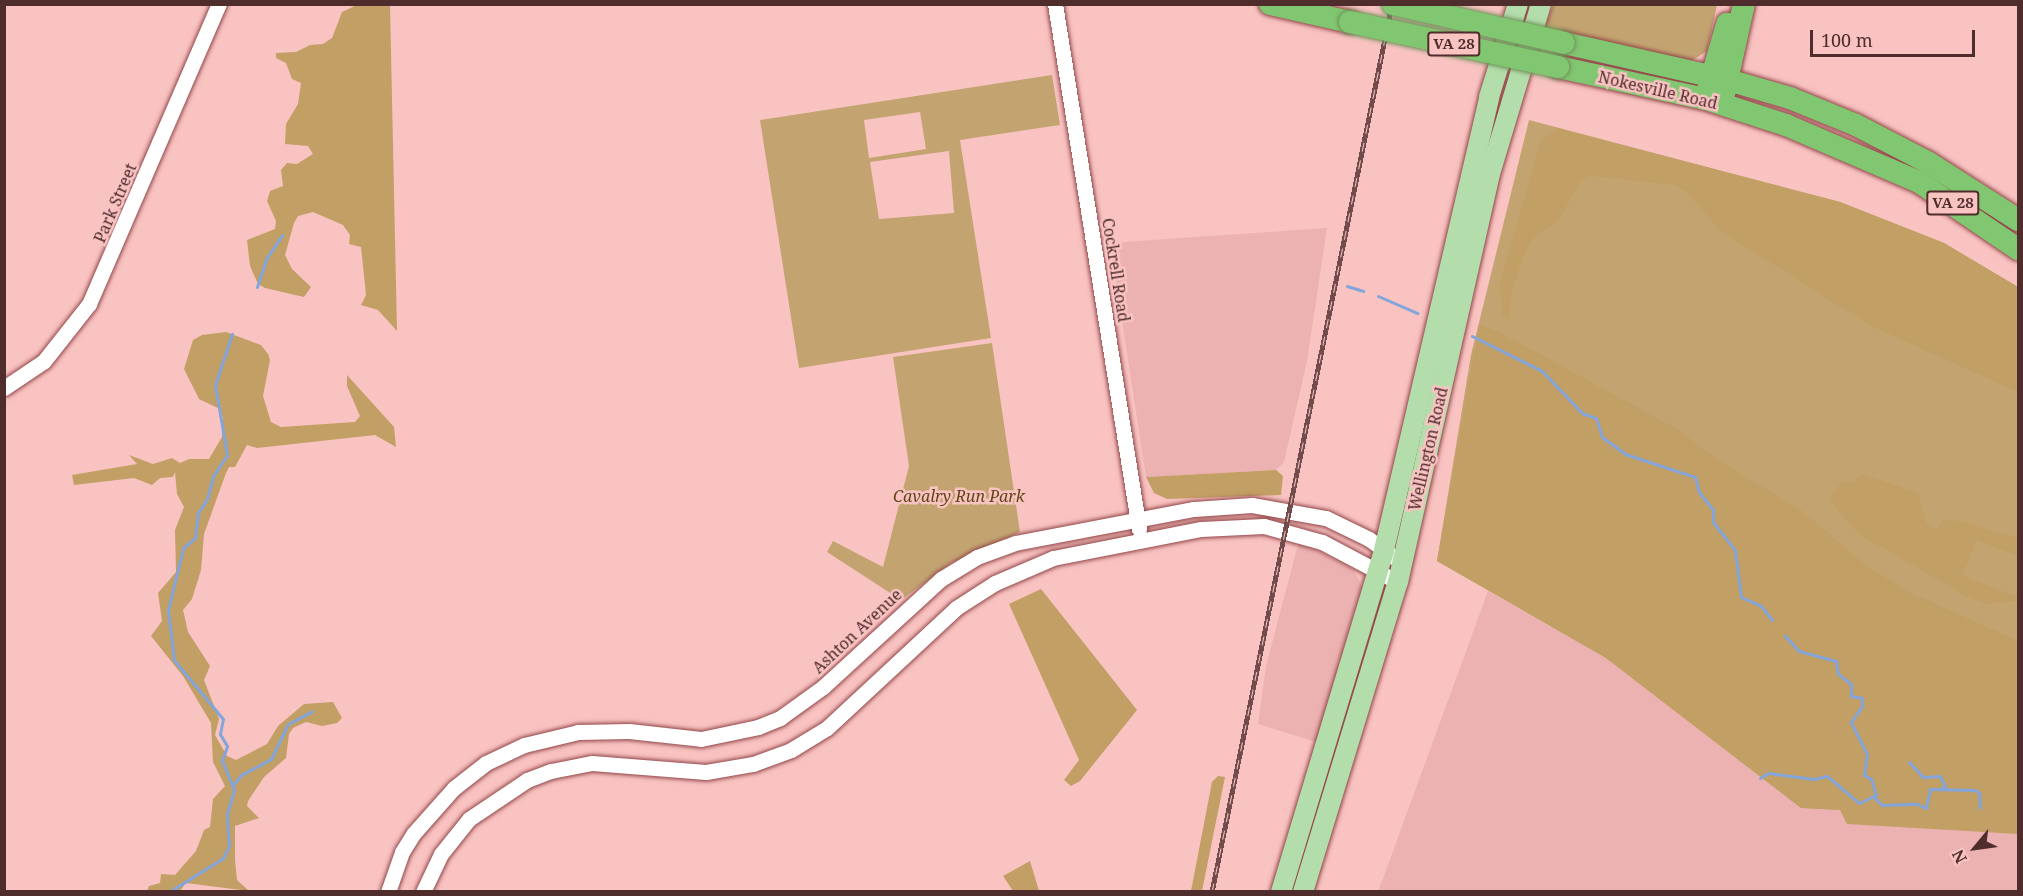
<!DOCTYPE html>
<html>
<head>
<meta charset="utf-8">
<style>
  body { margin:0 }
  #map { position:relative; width:2023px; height:896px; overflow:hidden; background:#f9c3c2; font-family:"Noto Serif",serif }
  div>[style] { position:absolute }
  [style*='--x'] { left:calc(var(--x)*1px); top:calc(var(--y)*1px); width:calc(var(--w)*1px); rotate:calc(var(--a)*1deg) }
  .built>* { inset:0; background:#ecb2b2 }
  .green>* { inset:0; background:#c3a471 }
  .forest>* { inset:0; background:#c29f64 }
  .stream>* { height:3px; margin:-1.5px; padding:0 1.5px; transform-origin:1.5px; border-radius:1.5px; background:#84a5db }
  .roads { filter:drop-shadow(0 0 2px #934648) drop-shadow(0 0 2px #934648) }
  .minor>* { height:15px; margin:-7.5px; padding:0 7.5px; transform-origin:7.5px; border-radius:7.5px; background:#fff }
  .major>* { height:20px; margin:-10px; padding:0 10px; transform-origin:10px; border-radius:10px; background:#b3ddaa }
  .highway>* { height:22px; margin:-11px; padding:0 11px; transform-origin:11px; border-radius:11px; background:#81c771 }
  .rail>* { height:5px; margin-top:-2.5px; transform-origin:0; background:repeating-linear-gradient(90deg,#f9c3c2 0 9px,#724b4b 0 18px); box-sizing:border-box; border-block:2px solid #724b4b }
  .bridges { filter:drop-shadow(0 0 2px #709159) drop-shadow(0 0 2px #709159) }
  .highway-bridge>* { height:22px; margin:-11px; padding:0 11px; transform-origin:11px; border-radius:11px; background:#81c771 }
  span { translate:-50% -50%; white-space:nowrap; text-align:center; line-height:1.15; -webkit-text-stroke:5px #f9c3c2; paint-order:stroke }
  .shield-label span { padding:2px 4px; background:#f9c3c2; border:2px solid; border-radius:4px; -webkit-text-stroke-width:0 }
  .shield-label { font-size:15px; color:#502d2d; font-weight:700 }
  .street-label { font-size:16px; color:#502d2d }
  .park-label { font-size:16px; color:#5f4618; font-style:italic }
  .frame { position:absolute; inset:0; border:6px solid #502d2d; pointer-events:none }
  .north { position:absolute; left:1945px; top:818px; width:60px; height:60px; -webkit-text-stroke:4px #f9c3c2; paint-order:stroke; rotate:241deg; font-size:16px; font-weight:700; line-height:24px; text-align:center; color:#502d2d }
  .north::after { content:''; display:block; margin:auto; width:21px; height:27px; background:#502d2d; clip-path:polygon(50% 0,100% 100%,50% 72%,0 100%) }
  .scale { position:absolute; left:1810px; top:30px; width:165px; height:27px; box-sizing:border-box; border:3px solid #502d2d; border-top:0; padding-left:8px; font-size:18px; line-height:21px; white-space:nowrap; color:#502d2d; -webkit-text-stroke:4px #f9c3c2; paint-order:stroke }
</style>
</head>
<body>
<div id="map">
  <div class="built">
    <i style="clip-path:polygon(1327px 228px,1307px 361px,1284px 462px,1276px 470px,1146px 477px,1110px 243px)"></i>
    <i style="clip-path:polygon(1299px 541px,1353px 569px,1364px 590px,1319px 743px,1258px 724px,1266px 666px)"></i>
    <i style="clip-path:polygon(1488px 591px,1606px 658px,1801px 808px,2018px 819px,2018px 891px,1378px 892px)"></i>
  </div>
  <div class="green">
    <i style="clip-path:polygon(1553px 5px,1717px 5px,1707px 51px,1691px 61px,1544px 28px)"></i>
    <i style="clip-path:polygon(evenodd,1052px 75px,1060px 125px,960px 140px,991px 338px,799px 368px,760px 120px,1052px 75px,920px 112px,926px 149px,869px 158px,864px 120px,920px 112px,1052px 75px,949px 151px,954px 213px,879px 219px,870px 162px,949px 151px)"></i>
    <i style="clip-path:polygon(1529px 120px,1840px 202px,1944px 243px,2018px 287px,2018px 819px,1801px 808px,1606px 658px,1437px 561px,1471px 355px)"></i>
    <i style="clip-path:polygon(992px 343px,1020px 532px,951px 563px,901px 600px,827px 552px,833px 541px,883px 567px,909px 466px,893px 357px)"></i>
  </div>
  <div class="forest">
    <i style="clip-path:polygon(357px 5px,390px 5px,397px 331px,378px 310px,361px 305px,366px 295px,361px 247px,349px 244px,350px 235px,343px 225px,313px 212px,298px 216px,294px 223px,285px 255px,292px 269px,311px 287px,304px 297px,265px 288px,258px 284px,250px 266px,247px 240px,275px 229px,276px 221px,267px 201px,270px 191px,283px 186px,281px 170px,287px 163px,297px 164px,313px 154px,308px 146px,285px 144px,286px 124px,298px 104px,301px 83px,292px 79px,286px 63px,276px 58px,276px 53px,296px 52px,310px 45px,323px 44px,332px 38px,342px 12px)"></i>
    <i style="clip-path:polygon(1557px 128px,1840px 202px,1944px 243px,2018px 287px,2018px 392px,1869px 325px,1720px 231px,1686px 191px,1674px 185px,1592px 176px,1579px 184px,1559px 220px,1534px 238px,1523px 256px,1512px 292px,1509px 319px,1502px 315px,1500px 282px,1541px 140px)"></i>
    <i style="clip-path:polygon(1479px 325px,1499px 332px,1677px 429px,1720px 461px,1801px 510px,1866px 565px,1909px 592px,2018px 641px,2018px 834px,1847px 824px,1840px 810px,1801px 808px,1606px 658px,1437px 561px)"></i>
    <i style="clip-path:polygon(226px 332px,261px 345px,268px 354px,270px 360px,263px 396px,271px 422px,281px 427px,355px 422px,360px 416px,347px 386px,347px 375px,394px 427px,396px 447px,375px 435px,257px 448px,247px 445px,235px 467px,229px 467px,226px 473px,204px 534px,201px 570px,192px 599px,183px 610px,188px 632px,210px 666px,204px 680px,219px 719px,215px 735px,227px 756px,236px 760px,267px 744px,278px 726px,304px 704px,333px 702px,342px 718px,337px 723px,322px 726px,306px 722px,293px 728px,289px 734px,286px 758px,264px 777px,248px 801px,247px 806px,259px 818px,235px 826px,235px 860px,237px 880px,249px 891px,186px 883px,180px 891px,147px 891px,149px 886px,160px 883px,161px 874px,175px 875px,196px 851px,204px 830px,210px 827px,213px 799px,225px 786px,213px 762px,211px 723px,183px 676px,151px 636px,162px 621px,158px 593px,176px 572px,175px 530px,184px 507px,177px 494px,175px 472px,173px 477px,160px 478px,152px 485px,134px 478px,74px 485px,72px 475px,137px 464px,129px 455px,153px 464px,172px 458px,180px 463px,189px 459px,209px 459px,222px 437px,223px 418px,220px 409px,199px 399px,184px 369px,193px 340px,202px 335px)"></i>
    <i style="clip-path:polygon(1276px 470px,1283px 476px,1281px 495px,1167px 499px,1154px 493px,1146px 477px)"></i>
    <i style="clip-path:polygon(1864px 474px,1918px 493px,1927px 524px,1934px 530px,1943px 520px,1961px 521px,2018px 538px,2018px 556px,1976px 540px,1963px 576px,2015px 596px,2018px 594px,2018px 601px,1986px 604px,1969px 598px,1860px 535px,1830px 502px,1831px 495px,1843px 481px,1852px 483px)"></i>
    <i style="clip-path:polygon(1041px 589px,1137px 710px,1080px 781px,1071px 786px,1064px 780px,1079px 760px,1009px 604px)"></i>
    <i style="clip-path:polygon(1218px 776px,1225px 777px,1202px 891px,1191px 891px,1212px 782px)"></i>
    <i style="clip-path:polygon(1030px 861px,1039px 891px,1013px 891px,1003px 876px)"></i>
  </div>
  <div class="stream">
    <i style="--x:1347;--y:286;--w:17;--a:17"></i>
    <i style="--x:257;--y:287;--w:29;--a:-72"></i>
    <i style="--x:266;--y:259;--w:29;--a:-56"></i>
    <i style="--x:1378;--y:296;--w:43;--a:23.6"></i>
    <i style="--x:1472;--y:336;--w:78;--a:26.6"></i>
    <i style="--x:1542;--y:371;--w:58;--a:46.4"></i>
    <i style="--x:1582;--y:413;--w:15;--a:20"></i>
    <i style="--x:1596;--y:418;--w:20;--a:72"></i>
    <i style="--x:1602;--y:437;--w:29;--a:36"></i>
    <i style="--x:1625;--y:454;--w:74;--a:18.2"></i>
    <i style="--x:1695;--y:477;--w:16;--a:75"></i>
    <i style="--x:1699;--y:492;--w:23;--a:52"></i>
    <i style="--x:1713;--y:510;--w:12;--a:90"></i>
    <i style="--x:1713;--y:522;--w:36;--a:52"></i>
    <i style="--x:1735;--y:550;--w:47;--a:82.7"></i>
    <i style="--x:1741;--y:597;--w:22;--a:24"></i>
    <i style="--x:1761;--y:606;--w:18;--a:52"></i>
    <i style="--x:1909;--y:762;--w:21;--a:47"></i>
    <i style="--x:1923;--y:777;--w:17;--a:-3"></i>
    <i style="--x:1940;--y:776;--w:11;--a:63"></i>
    <i style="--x:1945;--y:786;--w:6;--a:149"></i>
    <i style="--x:1760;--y:778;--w:9;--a:-32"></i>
    <i style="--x:1768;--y:773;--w:46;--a:7.4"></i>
    <i style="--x:1814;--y:779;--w:13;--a:-13"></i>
    <i style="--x:1827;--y:776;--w:42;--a:40.2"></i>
    <i style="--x:1859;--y:803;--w:19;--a:-25"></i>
    <i style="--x:1876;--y:795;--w:17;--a:-107"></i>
    <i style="--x:1871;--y:779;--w:8;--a:-150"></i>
    <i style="--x:1864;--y:775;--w:21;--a:-82"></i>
    <i style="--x:1867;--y:754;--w:36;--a:-117"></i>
    <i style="--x:1851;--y:722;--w:19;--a:-55"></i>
    <i style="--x:1862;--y:706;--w:8;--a:-90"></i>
    <i style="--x:1862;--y:698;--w:11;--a:-170"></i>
    <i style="--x:1851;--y:696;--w:12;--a:-90"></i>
    <i style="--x:1851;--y:684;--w:16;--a:-142"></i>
    <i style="--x:1838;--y:674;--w:13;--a:-99"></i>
    <i style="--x:1836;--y:661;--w:38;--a:-165"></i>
    <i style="--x:1799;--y:651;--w:21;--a:-133"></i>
    <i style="--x:233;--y:785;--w:13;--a:-51"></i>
    <i style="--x:241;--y:775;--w:34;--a:-28"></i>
    <i style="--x:271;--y:759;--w:39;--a:-64"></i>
    <i style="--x:288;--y:724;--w:27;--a:-28"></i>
    <i style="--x:1875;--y:798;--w:10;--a:45"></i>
    <i style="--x:1882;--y:805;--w:35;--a:-2"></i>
    <i style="--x:1917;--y:804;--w:10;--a:24"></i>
    <i style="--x:1926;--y:808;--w:19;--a:-78"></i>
    <i style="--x:1930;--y:789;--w:45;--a:1.3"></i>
    <i style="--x:1975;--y:790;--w:5;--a:37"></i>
    <i style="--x:1979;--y:793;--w:15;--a:86"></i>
    <i style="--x:169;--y:892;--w:64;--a:-32.2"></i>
    <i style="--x:223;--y:858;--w:13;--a:-63"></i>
    <i style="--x:229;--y:846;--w:32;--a:-94"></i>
    <i style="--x:227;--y:814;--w:25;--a:-74"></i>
    <i style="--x:234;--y:790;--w:32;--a:-112"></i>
    <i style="--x:222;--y:760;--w:15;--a:-70"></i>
    <i style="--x:227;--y:746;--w:14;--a:-120"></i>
    <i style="--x:220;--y:734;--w:15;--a:-79"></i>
    <i style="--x:223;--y:719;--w:77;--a:-129.7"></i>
    <i style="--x:174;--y:660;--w:50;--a:-96.8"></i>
    <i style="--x:168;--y:610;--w:64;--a:-76.4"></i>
    <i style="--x:183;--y:548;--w:16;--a:-40"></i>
    <i style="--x:195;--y:538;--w:25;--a:-83"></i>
    <i style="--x:198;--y:513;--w:17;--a:-57"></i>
    <i style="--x:207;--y:499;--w:24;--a:-75"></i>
    <i style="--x:213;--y:476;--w:25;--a:-56"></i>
    <i style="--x:227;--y:455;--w:71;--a:-99.7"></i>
    <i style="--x:215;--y:385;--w:54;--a:-71.6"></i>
  </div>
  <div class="roads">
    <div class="minor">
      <i style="--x:1055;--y:4;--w:532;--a:80.91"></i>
      <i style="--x:4;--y:388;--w:48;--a:-34"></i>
      <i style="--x:44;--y:361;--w:73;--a:-51.7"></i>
      <i style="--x:89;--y:304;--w:327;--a:-66.6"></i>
      <i style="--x:388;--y:892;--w:42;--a:-70.7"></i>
      <i style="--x:402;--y:852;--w:22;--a:-58"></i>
      <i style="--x:414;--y:833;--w:60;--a:-48.4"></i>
      <i style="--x:454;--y:788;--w:41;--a:-38"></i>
      <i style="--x:486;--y:763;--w:42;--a:-25.3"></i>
      <i style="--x:524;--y:745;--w:56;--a:-13.5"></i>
      <i style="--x:578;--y:732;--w:51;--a:-1.1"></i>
      <i style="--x:629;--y:731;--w:72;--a:6.3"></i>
      <i style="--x:701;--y:739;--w:58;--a:-11.9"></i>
      <i style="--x:758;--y:727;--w:24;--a:-22"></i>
      <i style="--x:780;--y:718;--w:53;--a:-35.8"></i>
      <i style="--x:823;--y:687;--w:160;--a:-42.5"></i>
      <i style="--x:941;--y:579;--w:42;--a:-31.4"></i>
      <i style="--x:977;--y:557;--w:40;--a:-20.2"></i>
      <i style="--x:1015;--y:543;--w:182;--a:-10.8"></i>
      <i style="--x:1194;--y:509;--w:58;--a:-3.9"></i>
      <i style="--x:1252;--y:505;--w:75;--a:10"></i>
      <i style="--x:1326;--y:518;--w:48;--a:26"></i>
      <i style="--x:1369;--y:539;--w:41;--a:36"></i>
      <i style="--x:423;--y:892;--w:42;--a:-64.7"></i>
      <i style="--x:441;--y:854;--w:45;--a:-51.3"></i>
      <i style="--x:469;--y:819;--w:70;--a:-33.9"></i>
      <i style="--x:527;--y:780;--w:26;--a:-21"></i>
      <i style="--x:551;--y:771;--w:42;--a:-11"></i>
      <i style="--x:592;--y:763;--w:114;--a:4.5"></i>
      <i style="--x:706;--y:772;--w:48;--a:-9.7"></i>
      <i style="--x:753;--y:764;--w:40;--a:-20.2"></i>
      <i style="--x:791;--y:750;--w:42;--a:-31.4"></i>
      <i style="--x:827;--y:728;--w:176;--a:-42.9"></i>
      <i style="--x:956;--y:608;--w:46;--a:-32.7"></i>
      <i style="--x:995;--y:583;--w:63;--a:-23.3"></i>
      <i style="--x:1053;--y:558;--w:151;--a:-11.1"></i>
      <i style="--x:1201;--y:529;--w:63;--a:-2.7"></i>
      <i style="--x:1264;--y:526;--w:60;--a:15.4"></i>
      <i style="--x:1322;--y:542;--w:86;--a:27.8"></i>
    </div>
    <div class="major">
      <i style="--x:1281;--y:892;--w:357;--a:-73.2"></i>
      <i style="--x:1384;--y:550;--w:465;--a:-76.9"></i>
      <i style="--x:1489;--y:97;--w:97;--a:-72.7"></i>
      <i style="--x:1303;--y:892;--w:324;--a:-73"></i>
      <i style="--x:1398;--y:582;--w:418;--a:-77.3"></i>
      <i style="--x:1490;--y:174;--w:177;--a:-73.3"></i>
    </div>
    <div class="highway">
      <i style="--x:1270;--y:4;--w:82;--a:12.7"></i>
      <i style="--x:1564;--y:43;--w:168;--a:12.7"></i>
      <i style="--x:1728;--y:80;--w:65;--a:16.2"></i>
      <i style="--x:1790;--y:98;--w:71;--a:22.2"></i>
      <i style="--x:1856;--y:125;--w:82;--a:27.5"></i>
      <i style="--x:1929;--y:163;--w:106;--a:32.6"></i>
      <i style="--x:1558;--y:67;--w:151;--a:12.2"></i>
      <i style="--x:1706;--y:99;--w:84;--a:18"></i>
      <i style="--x:1786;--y:125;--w:145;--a:23.2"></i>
      <i style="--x:1919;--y:182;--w:120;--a:34.1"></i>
      <i style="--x:1708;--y:90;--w:69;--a:-73.9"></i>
      <i style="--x:1724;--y:94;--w:92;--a:-77.5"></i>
    </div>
  </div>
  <div class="rail">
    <i style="--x:1212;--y:892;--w:906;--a:-78.54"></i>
  </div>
  <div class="bridges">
    <div class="highway-bridge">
      <i style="--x:1393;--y:4;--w:175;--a:12.8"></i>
      <i style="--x:1350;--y:22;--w:213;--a:12.2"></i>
    </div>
  </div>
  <div class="shield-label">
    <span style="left:1454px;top:44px">VA 28</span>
    <span style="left:1953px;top:203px">VA 28</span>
  </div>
  <div class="street-label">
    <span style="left:1658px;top:90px;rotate:13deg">Nokesville Road</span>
    <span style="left:115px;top:203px;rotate:-67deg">Park Street</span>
    <span style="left:1116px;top:270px;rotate:81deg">Cockrell Road</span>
    <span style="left:1428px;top:449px;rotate:-77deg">Wellington Road</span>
    <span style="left:857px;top:631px;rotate:-43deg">Ashton Avenue</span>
  </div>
  <div class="park-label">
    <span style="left:959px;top:496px">Cavalry Run Park</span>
  </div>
  <div class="frame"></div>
  <div class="north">N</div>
  <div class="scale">100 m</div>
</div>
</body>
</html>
